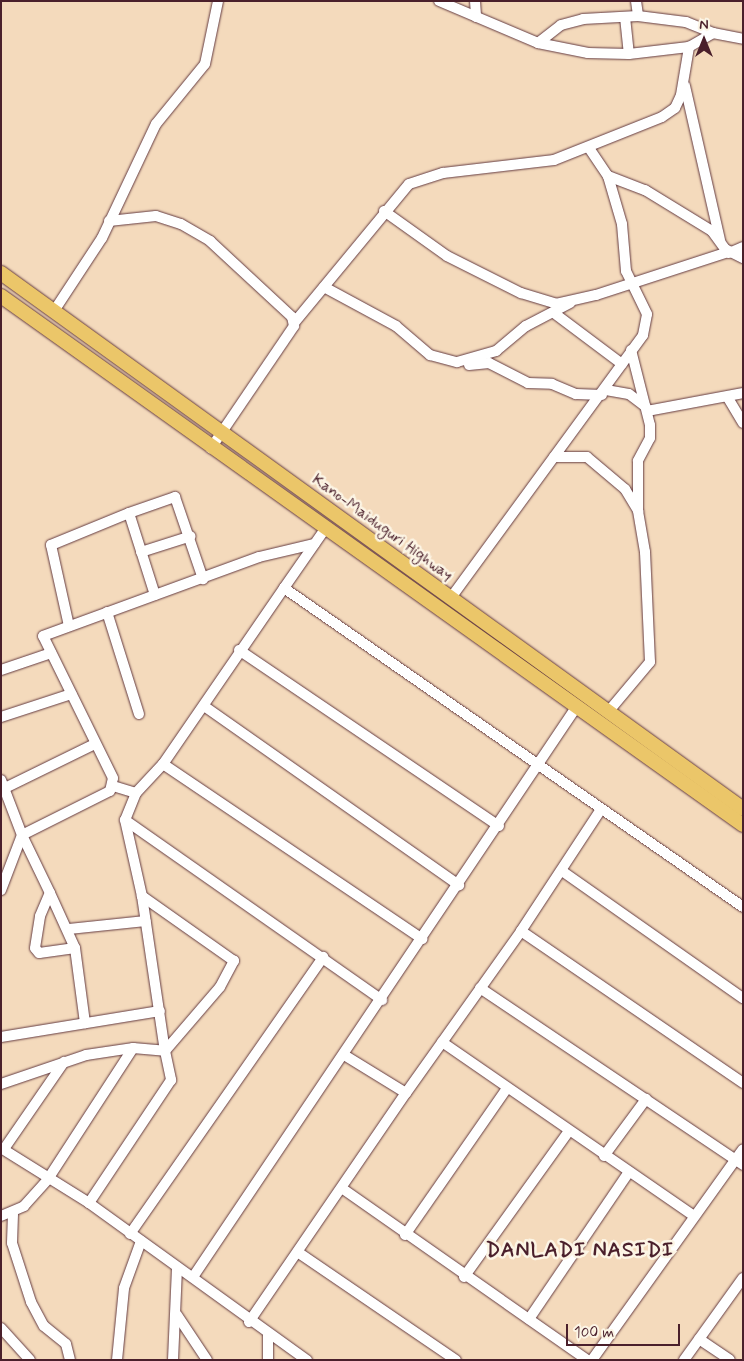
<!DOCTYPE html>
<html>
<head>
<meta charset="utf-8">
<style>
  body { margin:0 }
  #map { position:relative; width:744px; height:1361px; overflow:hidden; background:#f4dabc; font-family:Mynerve,sans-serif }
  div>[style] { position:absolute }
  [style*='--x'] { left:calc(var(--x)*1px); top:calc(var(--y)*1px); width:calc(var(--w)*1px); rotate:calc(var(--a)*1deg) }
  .roads { filter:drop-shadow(0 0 1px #643b41) drop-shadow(0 0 1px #643b41) }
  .minor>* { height:10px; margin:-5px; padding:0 5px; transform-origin:5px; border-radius:5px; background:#fff }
  .highway>* { height:14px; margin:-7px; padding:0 7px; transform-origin:7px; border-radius:7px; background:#ebc669 }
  span { translate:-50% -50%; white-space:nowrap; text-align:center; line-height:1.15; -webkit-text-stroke:5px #fcf5e5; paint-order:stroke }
  .street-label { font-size:16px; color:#4a1f2b }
  .district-label { font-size:21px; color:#4a1f2b; font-weight:700; letter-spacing:1px }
  .frame { position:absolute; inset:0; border:2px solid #4a1f2b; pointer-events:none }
  .north { position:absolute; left:679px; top:15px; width:50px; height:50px; -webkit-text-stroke:4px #fcf5e5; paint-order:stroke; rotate:0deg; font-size:14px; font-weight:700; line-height:20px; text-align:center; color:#4a1f2b }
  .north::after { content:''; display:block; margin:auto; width:18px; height:22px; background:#4a1f2b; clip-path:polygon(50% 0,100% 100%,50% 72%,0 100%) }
  .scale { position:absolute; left:566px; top:1324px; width:114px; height:22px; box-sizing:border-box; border:2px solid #4a1f2b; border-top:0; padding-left:6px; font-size:15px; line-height:18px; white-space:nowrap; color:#4a1f2b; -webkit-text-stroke:4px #fcf5e5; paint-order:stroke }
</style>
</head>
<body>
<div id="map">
  <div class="roads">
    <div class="minor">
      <i style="--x:439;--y:1;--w:108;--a:23"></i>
      <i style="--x:538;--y:43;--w:51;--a:11.3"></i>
      <i style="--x:588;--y:53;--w:41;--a:1.4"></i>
      <i style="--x:629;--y:54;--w:60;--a:-6.7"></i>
      <i style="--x:689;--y:47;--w:28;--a:-30"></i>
      <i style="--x:713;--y:33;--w:31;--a:11"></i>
      <i style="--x:475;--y:1;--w:16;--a:86"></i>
      <i style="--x:636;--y:1;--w:15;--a:82"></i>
      <i style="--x:625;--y:17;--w:37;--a:84"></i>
      <i style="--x:538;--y:43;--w:29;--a:-38"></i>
      <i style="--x:561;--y:25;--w:23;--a:-15"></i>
      <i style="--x:583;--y:19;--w:55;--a:-3.1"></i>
      <i style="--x:638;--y:16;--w:48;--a:7.1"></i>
      <i style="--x:686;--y:22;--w:29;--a:22"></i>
      <i style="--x:685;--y:86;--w:158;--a:77.2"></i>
      <i style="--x:589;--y:148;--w:34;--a:56"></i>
      <i style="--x:608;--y:176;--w:40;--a:21"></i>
      <i style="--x:645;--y:190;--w:79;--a:31.5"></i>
      <i style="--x:712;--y:231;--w:22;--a:54"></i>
      <i style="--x:725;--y:249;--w:20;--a:27"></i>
      <i style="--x:384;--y:211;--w:77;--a:35.5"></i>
      <i style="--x:447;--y:256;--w:83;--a:26.6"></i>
      <i style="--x:521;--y:293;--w:37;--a:17"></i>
      <i style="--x:556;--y:304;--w:41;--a:-12.7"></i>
      <i style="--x:596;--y:295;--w:139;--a:-18"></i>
      <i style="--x:109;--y:221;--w:47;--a:-6.1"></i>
      <i style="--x:156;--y:216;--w:26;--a:18"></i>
      <i style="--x:181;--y:224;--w:34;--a:30"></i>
      <i style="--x:210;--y:241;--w:112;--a:42.8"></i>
      <i style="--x:292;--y:317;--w:9;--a:77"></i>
      <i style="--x:294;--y:326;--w:148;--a:124.2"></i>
      <i style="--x:729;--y:253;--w:15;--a:-23"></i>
      <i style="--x:324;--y:287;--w:82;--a:28.4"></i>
      <i style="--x:396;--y:326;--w:45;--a:40.5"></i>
      <i style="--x:430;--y:355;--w:28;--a:15"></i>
      <i style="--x:457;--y:362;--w:41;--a:-15.8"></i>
      <i style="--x:496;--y:351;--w:39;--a:-40"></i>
      <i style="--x:526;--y:326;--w:50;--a:-27.6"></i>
      <i style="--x:54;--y:311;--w:87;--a:-56.7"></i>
      <i style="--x:102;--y:238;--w:126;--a:-64.7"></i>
      <i style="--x:156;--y:124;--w:77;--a:-50.8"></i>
      <i style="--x:205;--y:64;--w:64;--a:-78.3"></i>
      <i style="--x:554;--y:313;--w:85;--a:36.9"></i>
      <i style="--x:294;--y:323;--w:180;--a:-50.4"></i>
      <i style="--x:409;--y:184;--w:36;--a:-18"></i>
      <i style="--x:443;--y:173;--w:112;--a:-6.7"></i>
      <i style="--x:554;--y:160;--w:116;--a:-21.7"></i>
      <i style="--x:662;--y:117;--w:16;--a:-35"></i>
      <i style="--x:675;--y:108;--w:14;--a:-65"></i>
      <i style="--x:681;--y:95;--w:49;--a:-80.5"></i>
      <i style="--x:631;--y:350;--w:77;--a:75.8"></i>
      <i style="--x:650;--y:425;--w:13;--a:90"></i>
      <i style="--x:650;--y:438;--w:26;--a:118"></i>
      <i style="--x:638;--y:461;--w:48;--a:90"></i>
      <i style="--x:469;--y:365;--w:20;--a:-6"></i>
      <i style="--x:489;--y:363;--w:44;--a:27.1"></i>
      <i style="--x:528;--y:383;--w:24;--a:2"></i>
      <i style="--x:552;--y:384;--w:26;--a:23"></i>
      <i style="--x:576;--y:394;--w:26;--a:2"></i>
      <i style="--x:606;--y:390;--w:23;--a:10"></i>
      <i style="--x:629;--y:394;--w:21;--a:37"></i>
      <i style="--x:728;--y:398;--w:29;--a:59"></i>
      <i style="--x:647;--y:411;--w:98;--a:-10.6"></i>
      <i style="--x:554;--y:457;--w:33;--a:0"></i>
      <i style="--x:587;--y:457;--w:50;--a:40.1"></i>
      <i style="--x:625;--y:489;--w:26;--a:59"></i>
      <i style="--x:638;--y:511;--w:42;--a:80.3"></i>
      <i style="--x:645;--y:552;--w:110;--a:87.4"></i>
      <i style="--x:650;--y:662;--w:65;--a:130"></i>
      <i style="--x:325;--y:529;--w:72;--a:124.8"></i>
      <i style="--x:284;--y:588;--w:559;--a:34.8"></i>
      <i style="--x:141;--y:552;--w:52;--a:-17.7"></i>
      <i style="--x:284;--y:588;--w:214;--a:124.5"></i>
      <i style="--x:163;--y:764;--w:40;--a:133"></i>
      <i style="--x:136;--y:793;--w:29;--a:112"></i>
      <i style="--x:125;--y:820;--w:314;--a:35"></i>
      <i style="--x:155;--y:595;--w:86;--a:-107.6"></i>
      <i style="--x:129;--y:513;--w:49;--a:-19.2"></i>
      <i style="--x:175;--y:497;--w:87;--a:71.1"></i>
      <i style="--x:450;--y:599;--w:327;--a:-53.8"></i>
      <i style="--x:643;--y:335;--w:21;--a:-79"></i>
      <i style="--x:647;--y:314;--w:48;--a:-116"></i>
      <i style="--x:626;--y:271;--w:47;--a:-94.9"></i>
      <i style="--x:622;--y:224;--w:50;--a:-106.3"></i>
      <i style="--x:107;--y:612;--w:107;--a:72.6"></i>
      <i style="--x:69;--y:626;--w:83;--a:-102.5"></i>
      <i style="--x:51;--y:545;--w:84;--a:-22.3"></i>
      <i style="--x:239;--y:650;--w:314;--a:34.1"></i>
      <i style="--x:1;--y:670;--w:53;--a:-18.8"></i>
      <i style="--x:204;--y:706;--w:312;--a:35.1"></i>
      <i style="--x:1;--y:717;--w:74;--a:-18.2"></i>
      <i style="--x:163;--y:764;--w:313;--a:34"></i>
      <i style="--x:1;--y:780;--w:59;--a:69.1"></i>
      <i style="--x:22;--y:835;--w:59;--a:110.9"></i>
      <i style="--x:113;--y:786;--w:24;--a:17"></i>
      <i style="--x:5;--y:788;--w:100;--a:-26.1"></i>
      <i style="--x:125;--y:820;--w:78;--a:77.4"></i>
      <i style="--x:562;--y:871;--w:221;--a:35.1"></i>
      <i style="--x:50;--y:893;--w:60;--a:65.6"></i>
      <i style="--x:75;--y:948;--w:76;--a:82.4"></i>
      <i style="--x:69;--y:929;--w:77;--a:-5.9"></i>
      <i style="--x:521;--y:931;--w:269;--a:34.4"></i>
      <i style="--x:75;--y:948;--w:36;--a:172"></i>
      <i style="--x:39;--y:953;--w:6;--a:-129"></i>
      <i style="--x:35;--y:948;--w:32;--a:-81"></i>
      <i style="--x:40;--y:916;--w:25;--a:-67"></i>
      <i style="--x:50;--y:893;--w:64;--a:-115.8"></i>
      <i style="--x:22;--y:835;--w:98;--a:-26.6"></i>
      <i style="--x:110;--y:791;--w:13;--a:-77"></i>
      <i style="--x:113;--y:778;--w:158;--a:-116.2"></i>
      <i style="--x:43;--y:636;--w:230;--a:-20.1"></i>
      <i style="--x:259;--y:557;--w:57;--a:-13.3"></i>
      <i style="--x:480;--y:988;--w:317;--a:33.9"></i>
      <i style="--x:1;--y:1037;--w:161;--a:-9.3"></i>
      <i style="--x:442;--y:1042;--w:306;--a:34.6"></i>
      <i style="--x:1;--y:1084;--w:90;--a:-18.8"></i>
      <i style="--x:86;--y:1055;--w:48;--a:-8.5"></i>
      <i style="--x:133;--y:1048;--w:32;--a:5"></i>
      <i style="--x:165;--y:1051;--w:84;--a:-49.3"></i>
      <i style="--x:220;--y:987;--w:30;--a:-62"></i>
      <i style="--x:234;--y:961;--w:113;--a:-144.8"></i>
      <i style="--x:142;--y:896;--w:157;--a:81.6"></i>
      <i style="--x:165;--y:1051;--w:30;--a:78"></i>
      <i style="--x:171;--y:1080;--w:148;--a:123.7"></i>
      <i style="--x:406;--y:1093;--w:199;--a:-54.6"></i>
      <i style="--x:521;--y:931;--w:146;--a:-56.7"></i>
      <i style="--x:1;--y:1148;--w:104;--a:32"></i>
      <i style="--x:89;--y:1203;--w:269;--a:35.8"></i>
      <i style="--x:4;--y:1149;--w:106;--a:-55.4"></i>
      <i style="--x:604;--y:1156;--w:71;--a:-53.6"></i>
      <i style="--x:343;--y:1189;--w:298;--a:35"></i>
      <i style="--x:13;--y:1214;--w:29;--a:92"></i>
      <i style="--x:12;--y:1243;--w:62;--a:72.1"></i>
      <i style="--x:31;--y:1302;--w:27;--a:62"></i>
      <i style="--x:44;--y:1326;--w:28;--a:39"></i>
      <i style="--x:66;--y:1344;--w:16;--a:76"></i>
      <i style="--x:1;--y:1216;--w:25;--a:-23"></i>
      <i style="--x:24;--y:1206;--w:36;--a:-48"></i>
      <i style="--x:48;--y:1179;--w:156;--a:-57"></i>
      <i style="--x:130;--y:1234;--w:338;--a:-55.1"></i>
      <i style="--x:405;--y:1235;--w:179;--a:-55.2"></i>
      <i style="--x:299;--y:1253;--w:190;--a:34.3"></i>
      <i style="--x:193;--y:1277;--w:688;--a:-56.08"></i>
      <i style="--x:464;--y:1277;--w:180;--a:-54.3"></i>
      <i style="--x:177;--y:1315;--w:54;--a:56.3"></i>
      <i style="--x:529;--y:1319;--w:178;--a:-55.8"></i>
      <i style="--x:249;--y:1322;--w:278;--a:-55.6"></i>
      <i style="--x:406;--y:1093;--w:73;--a:-148.5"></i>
      <i style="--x:1;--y:1328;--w:43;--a:47.8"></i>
      <i style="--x:699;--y:1339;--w:37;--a:34"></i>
      <i style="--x:117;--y:1360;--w:72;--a:-84.4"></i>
      <i style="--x:124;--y:1288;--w:50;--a:-70.1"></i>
      <i style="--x:173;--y:1360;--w:93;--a:-87.5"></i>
      <i style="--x:268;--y:1360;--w:26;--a:-90"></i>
      <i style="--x:592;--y:1360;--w:259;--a:-54.4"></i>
      <i style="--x:684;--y:1360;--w:101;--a:-54.3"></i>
    </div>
    <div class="highway">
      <i style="--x:1;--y:273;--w:915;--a:35.84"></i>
      <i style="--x:1;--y:296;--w:911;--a:35.49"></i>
    </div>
  </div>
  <div class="street-label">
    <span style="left:382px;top:528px;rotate:36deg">Kano-Maiduguri Highway</span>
  </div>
  <div class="district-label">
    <span style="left:580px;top:1250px">DANLADI NASIDI</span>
  </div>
  <div class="frame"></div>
  <div class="north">N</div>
  <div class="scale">100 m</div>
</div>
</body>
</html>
